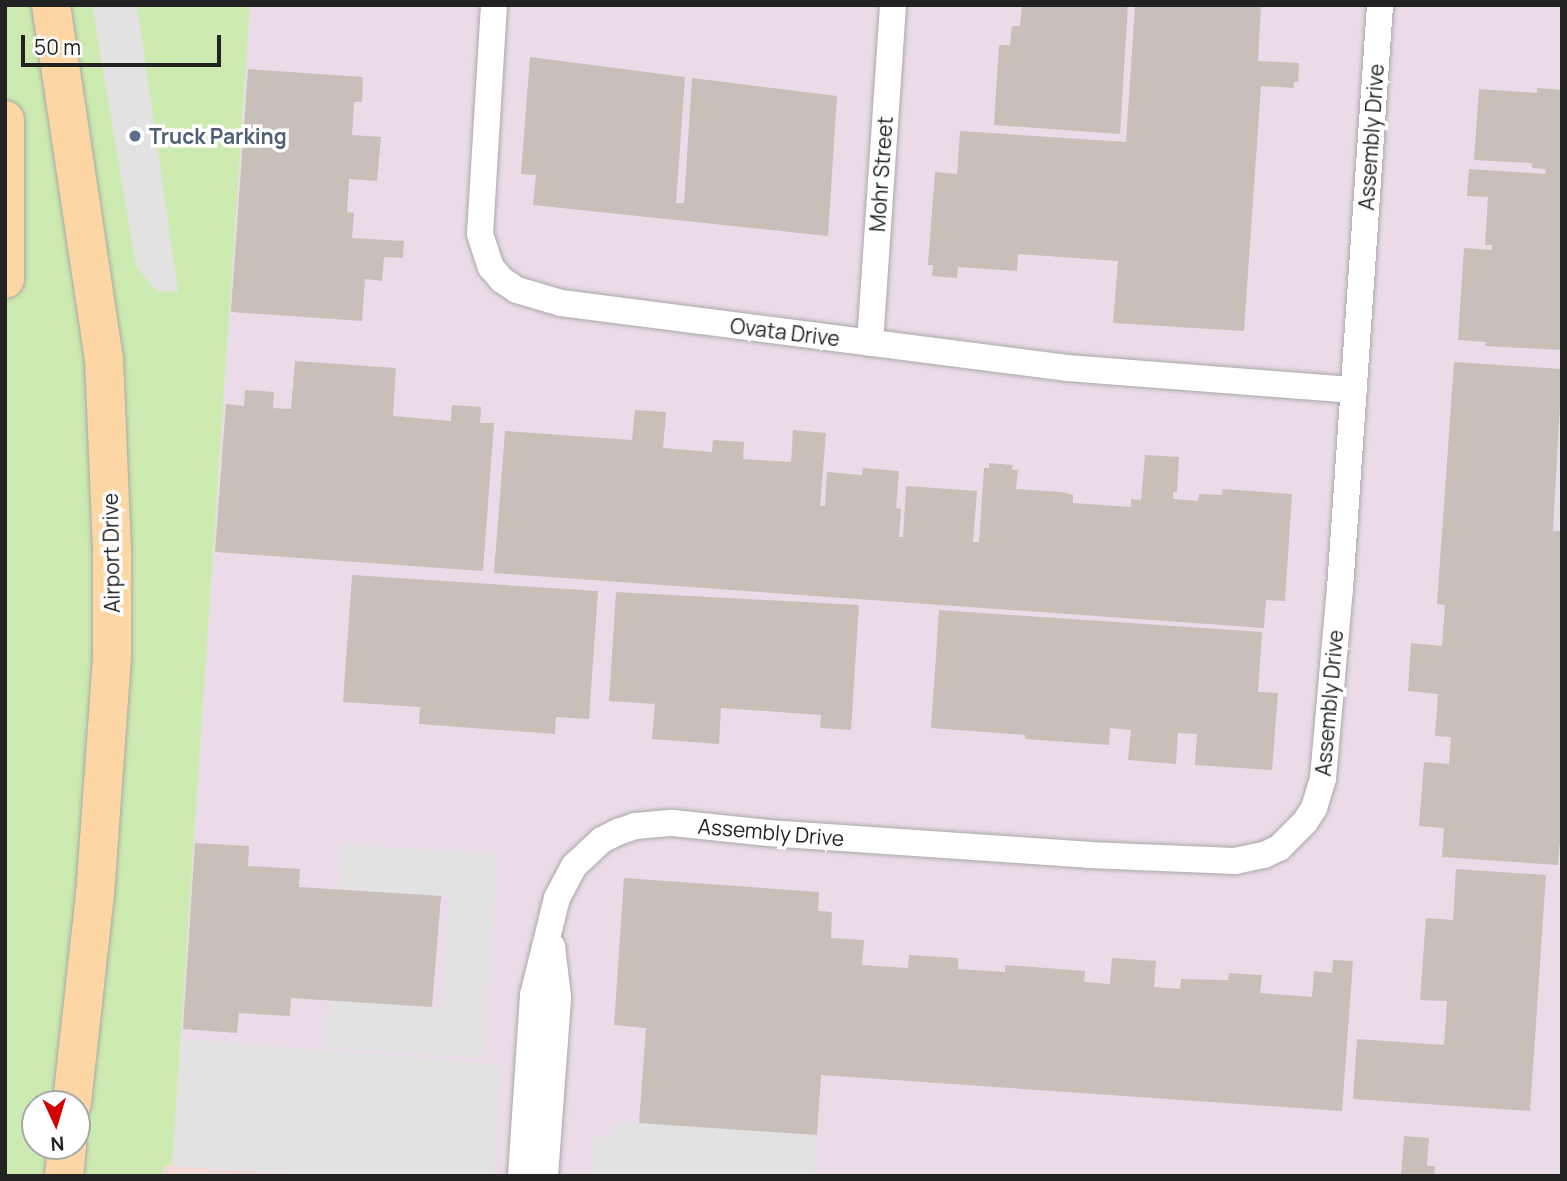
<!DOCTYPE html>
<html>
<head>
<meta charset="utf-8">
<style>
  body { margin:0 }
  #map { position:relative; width:1567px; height:1181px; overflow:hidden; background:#f2efe9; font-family:Manrope,sans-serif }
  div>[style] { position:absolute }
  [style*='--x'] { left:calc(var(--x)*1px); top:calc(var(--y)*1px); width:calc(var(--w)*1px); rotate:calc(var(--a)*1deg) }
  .commercial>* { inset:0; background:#f2dad9 }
  .industrial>* { inset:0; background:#ebdbe8 }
  .grass>* { inset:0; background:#cdebb0 }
  .parking>* { inset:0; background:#e2e2e2 }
  .building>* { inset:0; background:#c7bfb8 }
  .roads { filter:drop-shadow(0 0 2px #a9a9a9) drop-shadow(0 0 2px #a9a9a9) }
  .street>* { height:26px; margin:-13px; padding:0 13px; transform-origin:13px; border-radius:13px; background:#fff }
  .primary>* { height:38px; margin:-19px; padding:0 19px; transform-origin:19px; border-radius:19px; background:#fcd6a4 }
  .dots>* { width:19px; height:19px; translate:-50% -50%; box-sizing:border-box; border:4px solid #fff; border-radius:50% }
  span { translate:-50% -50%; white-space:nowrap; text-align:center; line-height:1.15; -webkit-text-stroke:7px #fff; paint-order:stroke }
  .service-label { font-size:21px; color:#4e5e75; font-weight:700 }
  .left { translate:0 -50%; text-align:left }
  .street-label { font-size:21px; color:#222 }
  .frame { position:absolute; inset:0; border:7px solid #222; pointer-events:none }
  .north { position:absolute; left:21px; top:1090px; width:70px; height:70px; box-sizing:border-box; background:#fff; border:2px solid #a7a7a7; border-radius:50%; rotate:176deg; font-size:19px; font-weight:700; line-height:28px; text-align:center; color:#222 }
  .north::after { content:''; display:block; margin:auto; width:24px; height:32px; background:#d40000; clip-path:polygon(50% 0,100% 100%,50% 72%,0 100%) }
  .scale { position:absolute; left:21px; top:35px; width:200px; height:32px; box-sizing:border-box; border:4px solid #222; border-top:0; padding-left:9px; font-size:21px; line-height:24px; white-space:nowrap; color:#222; -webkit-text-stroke:5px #fff; paint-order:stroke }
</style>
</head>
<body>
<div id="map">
  <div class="commercial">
    <i style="clip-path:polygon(162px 1165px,328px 1176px,161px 1176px)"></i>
  </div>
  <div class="industrial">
    <i style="clip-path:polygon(250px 5px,1562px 5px,1562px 1176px,328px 1176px,172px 1166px)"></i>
  </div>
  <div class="grass">
    <i style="clip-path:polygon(evenodd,5px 5px,250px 5px,172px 1166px,164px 1165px,162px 1176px,5px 1176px,5px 5px,35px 1104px,77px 1104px,77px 1146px,35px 1146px,35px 1104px)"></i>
  </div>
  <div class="parking">
    <i style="clip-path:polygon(92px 5px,137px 5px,178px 292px,156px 291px,136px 266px)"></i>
    <i style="clip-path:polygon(342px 844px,497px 854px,483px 1058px,325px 1048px,329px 1000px,441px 1008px,448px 896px,339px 889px)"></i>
    <i style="clip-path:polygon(181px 1039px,501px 1064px,493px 1176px,328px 1176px,172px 1166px)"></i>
    <i style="clip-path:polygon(614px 1122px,817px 1135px,814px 1176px,591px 1176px,594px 1136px,612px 1138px)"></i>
  </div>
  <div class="building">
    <i style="clip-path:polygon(1022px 5px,1128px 5px,1120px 134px,994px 125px,999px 45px,1010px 45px,1012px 26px,1020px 26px)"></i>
    <i style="clip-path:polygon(1135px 5px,1261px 5px,1258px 61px,1299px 63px,1298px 82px,1294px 82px,1294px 88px,1261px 86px,1244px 331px,1113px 323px,1118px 261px,1018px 254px,1017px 271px,958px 267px,957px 278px,932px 276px,933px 265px,928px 265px,935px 172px,957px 174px,960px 131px,1126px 142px)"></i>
    <i style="clip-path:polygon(530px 57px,685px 77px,676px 203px,684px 203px,692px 78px,837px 96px,828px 236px,533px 205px,536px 175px,521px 174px)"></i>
    <i style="clip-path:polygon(248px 69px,363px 77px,362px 102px,354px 102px,352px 135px,381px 137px,377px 181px,349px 179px,347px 212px,354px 213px,352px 238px,404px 241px,403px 258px,384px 257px,382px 281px,365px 279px,362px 321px,231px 312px)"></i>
    <i style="clip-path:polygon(1537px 88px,1562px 90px,1562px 350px,1485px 346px,1486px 342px,1458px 340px,1464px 248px,1492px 250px,1492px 245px,1485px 245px,1488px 197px,1467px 196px,1469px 169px,1545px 174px,1546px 169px,1532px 168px,1532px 163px,1474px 160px,1479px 89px,1537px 93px)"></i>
    <i style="clip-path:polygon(295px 361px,396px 368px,393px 416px,451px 421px,452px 405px,481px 407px,480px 423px,494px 423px,483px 571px,215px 552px,226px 404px,244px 406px,245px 390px,274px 392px,273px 408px,291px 409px)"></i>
    <i style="clip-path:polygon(1454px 362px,1562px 369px,1553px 531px,1562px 531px,1562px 813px,1558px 865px,1442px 857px,1444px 828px,1419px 826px,1424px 762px,1449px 764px,1451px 737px,1435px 736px,1438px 694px,1408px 691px,1411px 643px,1442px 646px,1445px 605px,1437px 604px)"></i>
    <i style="clip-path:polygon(635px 410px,666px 412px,663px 448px,712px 452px,713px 440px,744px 442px,743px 459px,791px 462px,793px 430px,826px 433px,820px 506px,825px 506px,827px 472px,862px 475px,863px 468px,899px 471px,896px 508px,901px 509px,899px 537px,903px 537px,906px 486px,977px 491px,973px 542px,979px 542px,984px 468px,989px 468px,989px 463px,1013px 465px,1012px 470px,1018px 470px,1016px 489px,1062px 492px,1073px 495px,1073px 503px,1131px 507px,1131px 499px,1141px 500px,1145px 455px,1179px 457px,1177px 492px,1173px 492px,1173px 499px,1198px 501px,1199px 494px,1222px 495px,1223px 489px,1292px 494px,1285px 601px,1266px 600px,1264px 628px,494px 573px,505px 431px,632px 440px)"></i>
    <i style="clip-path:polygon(352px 575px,598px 591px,589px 719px,556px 717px,555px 734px,419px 724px,420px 707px,343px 702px)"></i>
    <i style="clip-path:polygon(616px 592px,859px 605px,851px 730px,820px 728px,821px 715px,721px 708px,719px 744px,652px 739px,655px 704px,609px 701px)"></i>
    <i style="clip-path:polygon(939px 610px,1262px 632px,1258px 692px,1278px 693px,1272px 770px,1195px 765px,1197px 734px,1178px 733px,1176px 764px,1128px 760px,1131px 730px,1110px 728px,1109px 745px,1025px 739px,1025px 735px,931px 728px)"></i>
    <i style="clip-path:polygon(195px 843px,249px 846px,248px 866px,300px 869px,299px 887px,441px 896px,432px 1007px,291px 998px,290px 1016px,239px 1013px,237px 1033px,183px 1029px)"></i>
    <i style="clip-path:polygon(1456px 869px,1546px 875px,1530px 1111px,1353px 1099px,1357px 1039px,1444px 1045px,1447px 1001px,1420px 1000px,1426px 918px,1453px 920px)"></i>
    <i style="clip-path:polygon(624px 878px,819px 892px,818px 911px,832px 912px,831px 938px,864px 940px,862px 965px,908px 968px,909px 955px,958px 958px,958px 969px,1005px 972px,1005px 965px,1085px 971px,1084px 982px,1110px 984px,1112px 958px,1156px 961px,1154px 987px,1180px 989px,1181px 979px,1228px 980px,1229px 973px,1262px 975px,1260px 993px,1312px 997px,1314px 971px,1332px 973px,1333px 960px,1353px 961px,1342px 1111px,821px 1075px,817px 1135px,639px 1123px,646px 1028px,614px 1025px)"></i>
    <i style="clip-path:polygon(1404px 1136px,1429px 1138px,1427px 1166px,1435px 1166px,1434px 1176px,1401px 1176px)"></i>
  </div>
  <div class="roads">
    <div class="street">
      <i style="--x:494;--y:5;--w:229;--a:93.5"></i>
      <i style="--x:480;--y:234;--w:35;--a:72"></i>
      <i style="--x:491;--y:267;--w:17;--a:50"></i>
      <i style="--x:502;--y:280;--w:18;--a:34"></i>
      <i style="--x:517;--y:290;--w:46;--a:16.5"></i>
      <i style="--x:561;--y:303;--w:510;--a:7.32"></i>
      <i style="--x:1067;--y:368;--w:288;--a:4.4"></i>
      <i style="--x:870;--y:343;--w:339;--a:-86.1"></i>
      <i style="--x:521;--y:1176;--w:181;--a:-86.2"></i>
      <i style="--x:533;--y:995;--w:100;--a:-76.1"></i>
      <i style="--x:557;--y:898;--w:36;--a:-62"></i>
      <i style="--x:574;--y:866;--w:38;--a:-43"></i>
      <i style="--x:602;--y:840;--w:18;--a:-27"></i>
      <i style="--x:618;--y:832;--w:18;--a:-19"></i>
      <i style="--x:635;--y:826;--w:38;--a:-5"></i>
      <i style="--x:673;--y:823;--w:96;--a:6"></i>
      <i style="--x:768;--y:833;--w:321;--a:3.9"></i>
      <i style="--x:1088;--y:855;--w:147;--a:2.3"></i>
      <i style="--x:1235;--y:861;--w:30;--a:-12"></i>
      <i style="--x:1264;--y:855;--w:17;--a:-25"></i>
      <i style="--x:1279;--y:848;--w:37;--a:-45"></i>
      <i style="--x:1305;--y:822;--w:17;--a:-57"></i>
      <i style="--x:1314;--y:808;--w:31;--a:-73"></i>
      <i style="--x:1323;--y:778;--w:190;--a:-84.9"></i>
      <i style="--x:1340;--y:589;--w:585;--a:-86.08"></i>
      <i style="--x:545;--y:1176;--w:179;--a:-85.8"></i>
      <i style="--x:558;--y:997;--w:51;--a:-96.7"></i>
    </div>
    <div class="primary">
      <i style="--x:51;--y:5;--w:358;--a:81.5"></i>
      <i style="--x:104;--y:359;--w:192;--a:87.6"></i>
      <i style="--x:112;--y:551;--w:107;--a:90"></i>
      <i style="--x:112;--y:658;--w:237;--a:94.1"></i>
      <i style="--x:95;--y:894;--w:211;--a:96.3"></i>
      <i style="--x:5;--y:120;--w:159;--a:90"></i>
      <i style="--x:64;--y:1176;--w:30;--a:-84"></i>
    </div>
  </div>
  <div class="dots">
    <i style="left:135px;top:136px;background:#5c6f8a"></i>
  </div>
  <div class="service-label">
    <span class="left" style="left:149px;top:136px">Truck Parking</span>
  </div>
  <div class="street-label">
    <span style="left:1371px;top:137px;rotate:-86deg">Assembly Drive</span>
    <span style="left:881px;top:174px;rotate:-86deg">Mohr Street</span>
    <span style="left:785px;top:332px;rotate:7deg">Ovata Drive</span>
    <span style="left:111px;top:553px;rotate:-91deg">Airport Drive</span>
    <span style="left:1329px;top:703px;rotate:-85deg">Assembly Drive</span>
    <span style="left:771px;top:832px;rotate:5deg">Assembly Drive</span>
  </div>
  <div class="frame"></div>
  <div class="north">N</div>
  <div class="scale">50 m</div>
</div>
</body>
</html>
